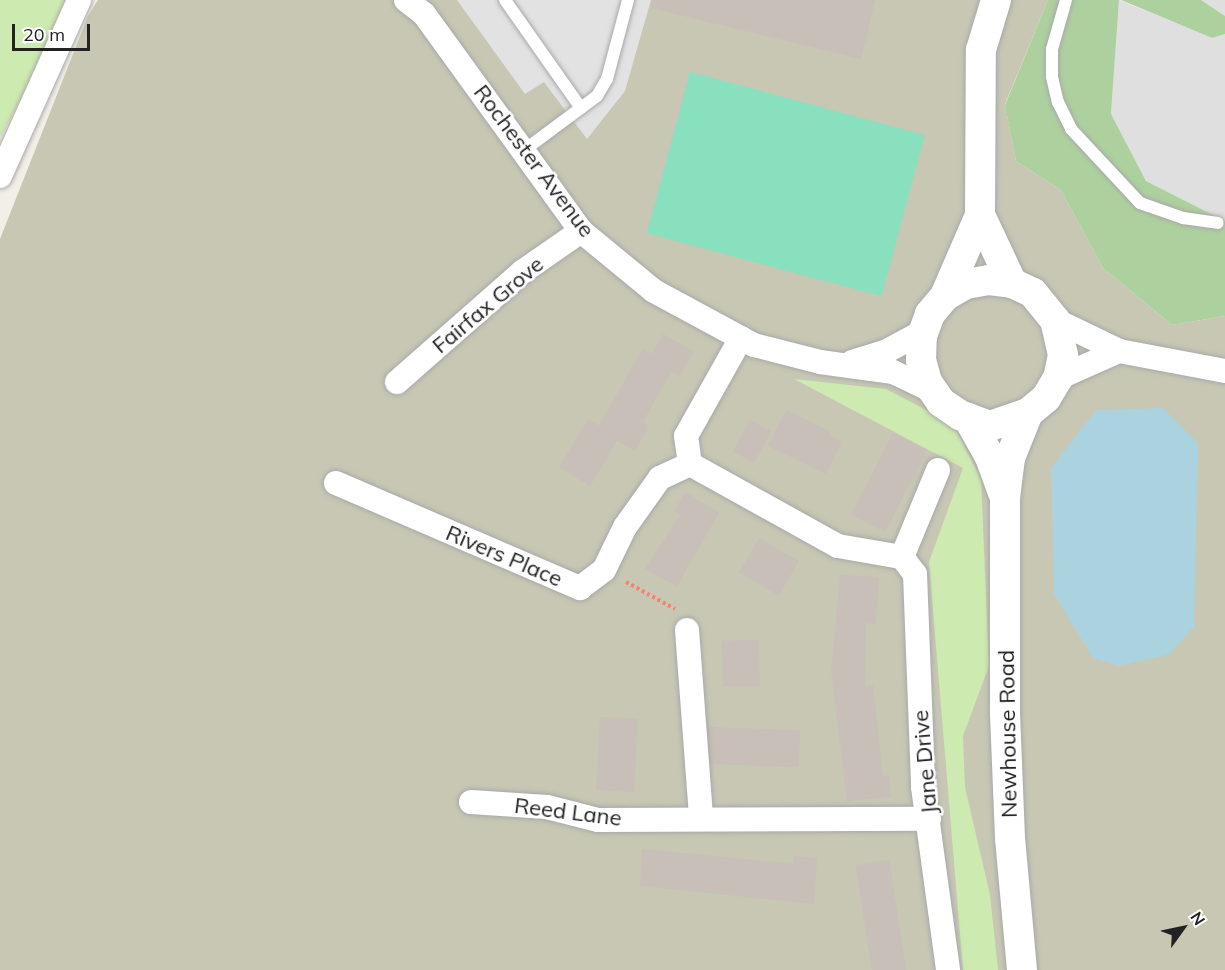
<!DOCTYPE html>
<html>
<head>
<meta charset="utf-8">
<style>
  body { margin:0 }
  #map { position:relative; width:1225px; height:970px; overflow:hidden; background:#f2efe9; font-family:Mulish,sans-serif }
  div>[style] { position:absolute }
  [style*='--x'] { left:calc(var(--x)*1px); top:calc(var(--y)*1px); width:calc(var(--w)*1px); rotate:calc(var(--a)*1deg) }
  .residential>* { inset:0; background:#e0dfdf }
  .construction>* { inset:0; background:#c7c7b4 }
  .grass>* { inset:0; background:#cdebb0 }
  .forest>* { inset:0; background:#add19e }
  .pitch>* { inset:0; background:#88e0be; transform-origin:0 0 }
  .parking>* { inset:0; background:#e2e2e2 }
  .water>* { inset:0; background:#aad3df }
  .building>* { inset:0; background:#c7bfb8; transform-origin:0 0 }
  .path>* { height:4px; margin-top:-2px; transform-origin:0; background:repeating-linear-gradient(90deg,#fa8072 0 3px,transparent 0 6px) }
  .roads { filter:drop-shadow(0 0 2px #a9a9a9) drop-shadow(0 0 2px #a9a9a9) }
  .service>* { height:12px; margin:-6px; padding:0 6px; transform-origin:6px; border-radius:6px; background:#fff }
  .minor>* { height:24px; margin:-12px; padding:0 12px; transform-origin:12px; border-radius:12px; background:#fff }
  .tertiary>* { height:30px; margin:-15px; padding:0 15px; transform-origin:15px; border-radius:15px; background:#fff }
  span { translate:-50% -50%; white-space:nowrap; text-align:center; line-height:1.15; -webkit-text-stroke:5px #fff; paint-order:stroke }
  .street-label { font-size:22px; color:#222 }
  .north { position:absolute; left:1153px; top:898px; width:60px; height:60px; -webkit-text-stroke:4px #fff; paint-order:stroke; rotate:57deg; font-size:16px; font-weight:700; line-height:24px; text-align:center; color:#222 }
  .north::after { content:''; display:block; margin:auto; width:21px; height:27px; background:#222; clip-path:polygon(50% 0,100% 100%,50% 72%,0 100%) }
  .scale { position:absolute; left:12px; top:24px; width:78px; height:27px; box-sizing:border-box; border:3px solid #222; border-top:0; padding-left:8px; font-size:18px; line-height:21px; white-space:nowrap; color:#222; -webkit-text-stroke:4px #fff; paint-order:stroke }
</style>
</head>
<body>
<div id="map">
  <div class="residential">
    <i style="clip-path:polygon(1119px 0,1212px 38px,1225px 34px,1225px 221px,1146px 181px,1111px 114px)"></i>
    <i style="clip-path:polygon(1201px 0,1225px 0,1225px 16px)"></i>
  </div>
  <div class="construction">
    <i style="clip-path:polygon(98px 0,1048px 0,1005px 104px,1016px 161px,1061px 190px,1103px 268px,1172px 325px,1225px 316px,1225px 970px,0 970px,0 239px,88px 16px)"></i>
  </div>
  <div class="grass">
    <i style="clip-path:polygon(0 0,73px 0,0 138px)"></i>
    <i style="clip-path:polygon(794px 379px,886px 389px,953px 424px,981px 479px,989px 666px,963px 736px,965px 787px,990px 895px,998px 970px,963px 970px,929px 562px,963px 468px)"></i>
  </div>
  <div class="forest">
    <i style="clip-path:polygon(1048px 0,1119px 0,1111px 114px,1146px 181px,1225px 221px,1225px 316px,1172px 325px,1103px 268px,1061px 190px,1016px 161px,1005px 105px)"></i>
    <i style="clip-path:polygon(1121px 0,1201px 0,1225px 16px,1225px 34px,1212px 38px)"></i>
  </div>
  <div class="pitch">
    <i style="left:690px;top:72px;width:243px;height:167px;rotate:15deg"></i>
  </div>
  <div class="parking">
    <i style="clip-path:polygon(457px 0,651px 0,625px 91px,587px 139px,544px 82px,525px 94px)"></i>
  </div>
  <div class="water">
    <i style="clip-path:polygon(1163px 408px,1198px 443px,1194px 627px,1169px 654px,1119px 666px,1093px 658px,1054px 594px,1051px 468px,1096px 410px)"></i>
  </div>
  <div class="building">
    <i style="clip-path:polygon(652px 0,875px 0,861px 59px,651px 8px)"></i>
    <i style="clip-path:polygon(663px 334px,694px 351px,680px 376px,671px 372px,643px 422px,649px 426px,635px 451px,617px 441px,590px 486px,559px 467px,588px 419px,599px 426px,643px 348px,652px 354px)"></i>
    <i style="clip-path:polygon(786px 410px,831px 432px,829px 435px,842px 442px,826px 474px,768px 446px)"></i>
    <i style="left:750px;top:420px;width:24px;height:36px;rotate:28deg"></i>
    <i style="left:893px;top:433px;width:38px;height:92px;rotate:27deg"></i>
    <i style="clip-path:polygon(685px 492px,719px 513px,677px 586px,645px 569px,680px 515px,674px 511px)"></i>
    <i style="left:759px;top:538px;width:46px;height:40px;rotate:30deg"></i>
    <i style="clip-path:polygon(840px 575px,879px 577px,876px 624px,866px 623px,865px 686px,873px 685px,883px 776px,889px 775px,891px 797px,847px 801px,831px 671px)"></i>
    <i style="left:759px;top:640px;width:46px;height:37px;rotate:89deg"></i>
    <i style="left:600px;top:717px;width:38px;height:73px;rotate:3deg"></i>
    <i style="left:708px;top:727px;width:92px;height:37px;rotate:2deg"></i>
    <i style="clip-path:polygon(642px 849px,793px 864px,794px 856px,817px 858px,814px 904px,640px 886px)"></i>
    <i style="left:889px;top:860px;width:111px;height:34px;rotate:81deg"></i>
  </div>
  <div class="path">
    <i style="--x:626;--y:582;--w:56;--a:28.9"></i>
  </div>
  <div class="roads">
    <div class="service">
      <i style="--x:505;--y:0;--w:132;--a:54.9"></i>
      <i style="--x:1066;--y:0;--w:51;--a:105.9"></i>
      <i style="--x:1052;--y:49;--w:28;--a:90"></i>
      <i style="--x:1052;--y:77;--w:26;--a:77"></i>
      <i style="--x:1058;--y:102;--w:30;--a:64"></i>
      <i style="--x:1071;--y:129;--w:101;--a:47"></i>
      <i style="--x:1140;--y:203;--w:46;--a:19.2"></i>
      <i style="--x:1183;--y:218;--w:35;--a:8"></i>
      <i style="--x:523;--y:151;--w:92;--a:-36.6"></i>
      <i style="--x:597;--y:96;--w:20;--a:-60"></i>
      <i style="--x:607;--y:79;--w:82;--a:-75.1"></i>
    </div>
    <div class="minor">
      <i style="--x:406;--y:0;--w:23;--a:38"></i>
      <i style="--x:424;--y:14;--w:268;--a:54.1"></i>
      <i style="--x:581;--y:231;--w:94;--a:39.4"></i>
      <i style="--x:654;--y:291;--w:114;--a:28.4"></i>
      <i style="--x:754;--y:345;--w:68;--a:14.4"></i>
      <i style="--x:820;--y:362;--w:74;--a:7.8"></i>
      <i style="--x:893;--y:372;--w:44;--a:25.4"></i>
      <i style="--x:0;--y:176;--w:193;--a:-65.8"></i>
      <i style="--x:1055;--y:320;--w:71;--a:25.8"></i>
      <i style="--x:1119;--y:351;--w:108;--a:10.7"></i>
      <i style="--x:741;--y:338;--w:112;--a:119.3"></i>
      <i style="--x:686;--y:436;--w:28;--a:82"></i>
      <i style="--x:690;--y:464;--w:169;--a:29"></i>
      <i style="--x:838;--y:546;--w:65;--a:9.8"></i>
      <i style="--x:902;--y:557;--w:21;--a:53"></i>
      <i style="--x:915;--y:574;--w:213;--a:87.8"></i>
      <i style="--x:923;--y:787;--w:185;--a:82.2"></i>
      <i style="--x:852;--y:362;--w:34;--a:-17"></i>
      <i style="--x:885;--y:352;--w:44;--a:-28.3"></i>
      <i style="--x:1058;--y:378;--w:67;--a:-23.9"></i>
      <i style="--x:397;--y:382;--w:167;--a:-41.3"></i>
      <i style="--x:522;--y:272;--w:72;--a:-34.8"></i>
      <i style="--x:336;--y:483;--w:266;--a:23.3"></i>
      <i style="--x:580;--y:588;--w:30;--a:-37"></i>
      <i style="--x:604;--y:570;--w:48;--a:-64"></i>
      <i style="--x:625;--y:527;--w:60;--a:-54.5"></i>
      <i style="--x:660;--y:478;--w:33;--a:-25"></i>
      <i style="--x:902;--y:557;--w:94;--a:-67.5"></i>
      <i style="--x:687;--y:630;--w:189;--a:85.7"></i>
      <i style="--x:471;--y:802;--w:76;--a:3.8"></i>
      <i style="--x:547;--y:807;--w:53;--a:14.3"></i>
      <i style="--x:598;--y:820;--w:331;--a:-0.2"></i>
    </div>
    <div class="tertiary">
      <i style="--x:980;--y:215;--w:75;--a:64.8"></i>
      <i style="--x:989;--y:280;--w:23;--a:7"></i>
      <i style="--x:1012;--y:283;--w:23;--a:25"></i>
      <i style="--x:1033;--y:293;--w:35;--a:51"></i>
      <i style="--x:1055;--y:320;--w:36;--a:77"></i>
      <i style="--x:1063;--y:355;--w:24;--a:102"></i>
      <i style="--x:1058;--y:378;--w:23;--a:121"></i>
      <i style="--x:1046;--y:398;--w:23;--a:140"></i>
      <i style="--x:1028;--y:413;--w:40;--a:161.1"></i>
      <i style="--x:990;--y:426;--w:32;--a:-160"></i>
      <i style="--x:960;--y:415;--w:23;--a:-146"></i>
      <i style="--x:941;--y:402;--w:24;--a:-125"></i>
      <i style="--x:927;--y:382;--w:23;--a:-105"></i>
      <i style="--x:921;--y:360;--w:24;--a:-88"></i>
      <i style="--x:922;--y:336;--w:23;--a:-70"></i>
      <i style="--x:930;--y:314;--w:23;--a:-50"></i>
      <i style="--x:945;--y:296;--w:24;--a:-30"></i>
      <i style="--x:966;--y:284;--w:23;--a:-10"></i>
      <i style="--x:945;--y:296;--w:88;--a:-66.6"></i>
      <i style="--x:980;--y:215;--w:165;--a:-89.7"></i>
      <i style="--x:981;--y:50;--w:52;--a:-73.3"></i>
      <i style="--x:968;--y:418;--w:45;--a:60.6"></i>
      <i style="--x:990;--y:457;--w:38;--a:70"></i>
      <i style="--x:1022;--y:970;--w:133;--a:-95.2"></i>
      <i style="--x:1010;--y:838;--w:123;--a:-92.3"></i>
      <i style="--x:1005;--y:715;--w:217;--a:-90"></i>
      <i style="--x:1005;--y:498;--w:40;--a:-82.9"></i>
      <i style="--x:1010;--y:458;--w:48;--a:-68.2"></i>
    </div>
  </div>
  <div class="street-label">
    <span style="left:534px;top:161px;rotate:53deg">Rochester Avenue</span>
    <span style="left:488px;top:305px;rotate:-40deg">Fairfax Grove</span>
    <span style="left:504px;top:556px;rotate:23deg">Rivers Place</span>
    <span style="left:1008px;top:734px;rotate:-91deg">Newhouse Road</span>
    <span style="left:925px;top:762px;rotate:-95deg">Jane Drive</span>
    <span style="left:568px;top:812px;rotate:7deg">Reed Lane</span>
  </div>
  <div class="north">N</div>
  <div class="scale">20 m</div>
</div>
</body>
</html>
